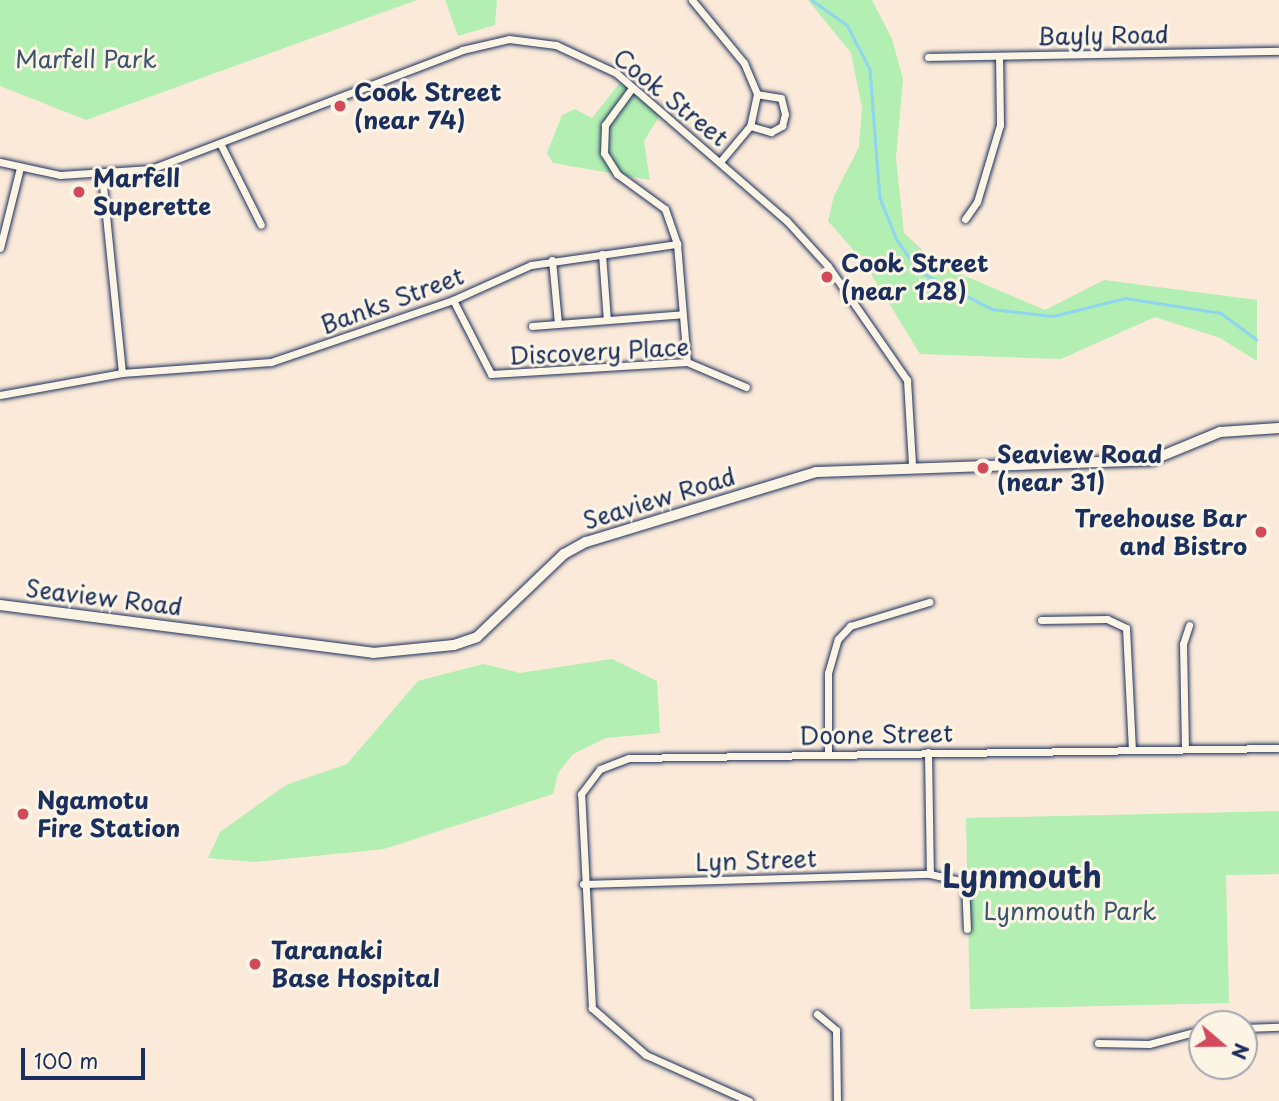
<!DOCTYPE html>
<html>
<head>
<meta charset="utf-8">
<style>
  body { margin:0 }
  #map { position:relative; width:1279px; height:1101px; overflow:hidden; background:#fbead9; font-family:"Playpen Sans",sans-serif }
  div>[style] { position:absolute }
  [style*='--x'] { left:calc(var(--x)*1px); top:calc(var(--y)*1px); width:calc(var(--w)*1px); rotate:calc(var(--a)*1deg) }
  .green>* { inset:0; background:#b3eeb2 }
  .stream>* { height:2.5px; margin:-1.25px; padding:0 1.25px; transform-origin:1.25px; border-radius:1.25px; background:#8ed5ef }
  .roads { filter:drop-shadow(0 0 2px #1b2f5e) drop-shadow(0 0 2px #1b2f5e) }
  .street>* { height:7px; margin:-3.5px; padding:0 3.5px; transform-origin:3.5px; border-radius:3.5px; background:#fcf5e5 }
  .secondary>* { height:10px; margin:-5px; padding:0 5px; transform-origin:5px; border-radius:5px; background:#fcf5e5 }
  .dots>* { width:19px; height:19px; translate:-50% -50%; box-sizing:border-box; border:4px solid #fcf5e5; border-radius:50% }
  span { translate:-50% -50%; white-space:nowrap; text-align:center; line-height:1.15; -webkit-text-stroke:6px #fcf5e5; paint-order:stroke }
  .street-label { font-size:24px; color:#1b2f5e }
  .park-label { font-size:24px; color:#39556f }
  .poi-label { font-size:24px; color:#1b2f5e; font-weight:700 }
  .left { translate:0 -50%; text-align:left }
  .right { translate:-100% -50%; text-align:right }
  .district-label { font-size:32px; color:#1b2f5e; font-weight:700 }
  .north { position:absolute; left:1188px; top:1010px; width:70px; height:70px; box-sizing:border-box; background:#fcf5e5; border:2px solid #a2a6af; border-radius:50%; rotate:110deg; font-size:19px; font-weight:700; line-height:28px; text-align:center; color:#1b2f5e }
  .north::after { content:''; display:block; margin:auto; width:24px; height:32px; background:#d1495b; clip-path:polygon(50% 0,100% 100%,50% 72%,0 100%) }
  .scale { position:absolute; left:21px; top:1048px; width:124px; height:32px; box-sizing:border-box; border:4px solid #1b2f5e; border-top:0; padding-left:9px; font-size:21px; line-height:24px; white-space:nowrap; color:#1b2f5e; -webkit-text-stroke:5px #fcf5e5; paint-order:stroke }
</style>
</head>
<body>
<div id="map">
  <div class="green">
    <i style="clip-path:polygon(0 0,417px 0,86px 120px,0 86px)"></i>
    <i style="clip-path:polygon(445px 0,497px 0,495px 25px,458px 36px)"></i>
    <i style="clip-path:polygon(808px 0,872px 0,892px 39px,903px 79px,896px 158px,904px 233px,937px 264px,1045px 310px,1104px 280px,1257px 300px,1257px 361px,1220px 338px,1155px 317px,1061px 359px,920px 354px,863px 261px,828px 221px,834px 196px,859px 147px,862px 108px,851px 53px)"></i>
    <i style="clip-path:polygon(622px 80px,662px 112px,644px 141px,650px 180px,553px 163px,547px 153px,562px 115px,575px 109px,592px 118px)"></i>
    <i style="clip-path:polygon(612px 659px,657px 681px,660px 733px,606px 738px,573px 754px,558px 773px,553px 794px,384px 849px,255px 862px,208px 858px,220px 832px,286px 785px,347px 764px,418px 681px,483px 664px,520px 673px)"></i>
    <i style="clip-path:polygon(1279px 811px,1279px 874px,1226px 875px,1229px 1003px,970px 1009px,966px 818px)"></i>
  </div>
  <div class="stream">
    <i style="--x:812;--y:0;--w:43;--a:35.5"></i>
    <i style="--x:847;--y:25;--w:50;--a:62.4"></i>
    <i style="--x:870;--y:69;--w:129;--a:85.6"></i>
    <i style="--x:880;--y:198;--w:45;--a:68"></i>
    <i style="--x:897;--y:240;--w:38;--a:55"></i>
    <i style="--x:919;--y:271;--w:82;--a:27.5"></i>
    <i style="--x:992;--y:309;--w:61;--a:6.5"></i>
    <i style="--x:1053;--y:316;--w:74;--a:-14"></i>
    <i style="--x:1125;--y:298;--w:97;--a:8.9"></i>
    <i style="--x:1221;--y:313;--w:44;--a:36.6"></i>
  </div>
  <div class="roads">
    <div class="street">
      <i style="--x:692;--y:0;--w:82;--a:50.5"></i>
      <i style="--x:744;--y:63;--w:34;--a:67"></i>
      <i style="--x:757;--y:94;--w:33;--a:102"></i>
      <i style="--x:750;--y:126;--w:47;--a:129.8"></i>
      <i style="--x:928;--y:57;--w:351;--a:-1"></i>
      <i style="--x:632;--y:88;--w:46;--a:126.1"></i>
      <i style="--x:605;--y:125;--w:28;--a:92"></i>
      <i style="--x:604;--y:153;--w:25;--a:58"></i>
      <i style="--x:617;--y:174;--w:59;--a:36.1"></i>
      <i style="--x:665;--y:209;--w:37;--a:71"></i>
      <i style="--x:750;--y:126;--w:22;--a:16"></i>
      <i style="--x:771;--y:132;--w:13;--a:-29"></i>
      <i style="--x:782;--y:126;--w:12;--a:-76"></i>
      <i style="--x:785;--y:114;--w:16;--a:-104"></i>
      <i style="--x:781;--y:98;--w:24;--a:-171"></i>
      <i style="--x:221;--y:145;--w:89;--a:63.4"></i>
      <i style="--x:0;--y:162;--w:61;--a:12.2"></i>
      <i style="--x:60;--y:175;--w:91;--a:-3.8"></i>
      <i style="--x:151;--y:169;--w:333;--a:-20.9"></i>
      <i style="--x:462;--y:50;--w:48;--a:-13.2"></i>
      <i style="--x:509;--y:39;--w:47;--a:7.3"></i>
      <i style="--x:556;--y:45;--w:66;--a:25"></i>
      <i style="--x:616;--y:73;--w:225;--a:40.9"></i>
      <i style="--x:786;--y:220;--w:62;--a:47.6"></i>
      <i style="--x:828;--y:266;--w:139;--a:55.3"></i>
      <i style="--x:907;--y:380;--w:85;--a:86.6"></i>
      <i style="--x:102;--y:176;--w:198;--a:84.2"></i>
      <i style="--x:965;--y:219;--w:21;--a:-55"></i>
      <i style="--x:977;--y:202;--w:80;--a:-73.4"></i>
      <i style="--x:1000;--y:125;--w:69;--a:-90.8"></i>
      <i style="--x:0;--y:248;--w:82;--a:-76"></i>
      <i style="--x:602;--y:254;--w:66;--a:85.7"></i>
      <i style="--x:552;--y:260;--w:64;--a:84.6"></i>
      <i style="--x:453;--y:300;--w:83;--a:62.8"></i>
      <i style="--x:491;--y:374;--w:196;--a:-3.5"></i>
      <i style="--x:687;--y:362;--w:64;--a:23"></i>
      <i style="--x:532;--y:326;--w:151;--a:-4.5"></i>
      <i style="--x:0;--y:395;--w:124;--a:-10.2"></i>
      <i style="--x:122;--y:373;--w:149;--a:-4.2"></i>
      <i style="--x:271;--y:362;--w:192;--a:-18.8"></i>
      <i style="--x:453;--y:300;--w:85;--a:-24.2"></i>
      <i style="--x:531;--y:265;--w:148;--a:-8.2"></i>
      <i style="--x:677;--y:244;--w:118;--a:85.2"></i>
      <i style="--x:1041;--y:620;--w:66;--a:-0.9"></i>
      <i style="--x:1107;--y:619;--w:21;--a:25"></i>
      <i style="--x:1126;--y:628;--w:121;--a:87.2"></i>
      <i style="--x:1185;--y:748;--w:104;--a:-91.1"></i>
      <i style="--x:1183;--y:644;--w:20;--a:-72"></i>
      <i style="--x:928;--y:752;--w:122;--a:89.1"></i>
      <i style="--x:828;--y:754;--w:81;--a:-90"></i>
      <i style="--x:828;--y:673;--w:35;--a:-74"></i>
      <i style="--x:838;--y:639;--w:18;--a:-47"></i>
      <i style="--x:850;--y:626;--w:83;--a:-16.9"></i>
      <i style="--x:583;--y:884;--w:347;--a:-1.7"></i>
      <i style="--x:930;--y:874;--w:36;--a:13"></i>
      <i style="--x:965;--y:882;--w:47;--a:87.6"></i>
      <i style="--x:817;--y:1014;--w:25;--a:40"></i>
      <i style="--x:836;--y:1030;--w:71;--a:89.2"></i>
      <i style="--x:1244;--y:1028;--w:35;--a:-2"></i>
      <i style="--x:1098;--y:1043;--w:51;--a:1.1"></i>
      <i style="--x:1149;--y:1044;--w:55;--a:-14.8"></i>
      <i style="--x:749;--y:1101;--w:113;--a:-155.9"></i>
      <i style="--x:646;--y:1055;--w:72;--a:-139"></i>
      <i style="--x:592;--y:1008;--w:214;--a:-92.9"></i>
      <i style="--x:581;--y:794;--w:31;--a:-53"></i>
      <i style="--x:600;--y:769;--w:31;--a:-21"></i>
      <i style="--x:629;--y:758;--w:650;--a:-0.88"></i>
    </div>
    <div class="secondary">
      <i style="--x:0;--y:605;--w:376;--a:7.3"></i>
      <i style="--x:373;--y:653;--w:81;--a:-5.6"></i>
      <i style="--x:454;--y:645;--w:24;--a:-19"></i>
      <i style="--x:477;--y:637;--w:120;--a:-43.7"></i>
      <i style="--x:564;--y:554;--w:25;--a:-29"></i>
      <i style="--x:586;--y:542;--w:240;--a:-16.9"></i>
      <i style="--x:816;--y:472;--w:336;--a:-2"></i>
      <i style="--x:1152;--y:460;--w:74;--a:-22.4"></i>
      <i style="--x:1220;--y:432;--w:59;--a:-3.9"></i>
    </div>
  </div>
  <div class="dots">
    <i style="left:340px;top:106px;background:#d1495b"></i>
    <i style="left:79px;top:192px;background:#d1495b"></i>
    <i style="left:827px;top:277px;background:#d1495b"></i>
    <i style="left:983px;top:468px;background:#d1495b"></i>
    <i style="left:1261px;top:532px;background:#d1495b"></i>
    <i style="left:23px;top:814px;background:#d1495b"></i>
    <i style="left:255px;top:964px;background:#d1495b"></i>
  </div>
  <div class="street-label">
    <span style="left:1103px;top:35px;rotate:-1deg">Bayly Road</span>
    <span style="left:671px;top:97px;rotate:39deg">Cook Street</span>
    <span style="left:392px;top:300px;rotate:-20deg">Banks Street</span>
    <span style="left:599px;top:351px;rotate:-3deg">Discovery Place</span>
    <span style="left:659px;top:498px;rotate:-17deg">Seaview Road</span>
    <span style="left:104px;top:597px;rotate:7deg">Seaview Road</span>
    <span style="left:876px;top:734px;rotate:-1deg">Doone Street</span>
    <span style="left:756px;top:860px;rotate:-2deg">Lyn Street</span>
  </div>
  <div class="park-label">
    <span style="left:86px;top:59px">Marfell Park</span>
    <span style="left:1070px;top:911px">Lynmouth Park</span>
  </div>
  <div class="poi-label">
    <span class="left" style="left:354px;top:106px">Cook Street<br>(near 74)</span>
    <span class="left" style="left:93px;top:192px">Marfell<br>Superette</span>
    <span class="left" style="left:841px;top:277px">Cook Street<br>(near 128)</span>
    <span class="left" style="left:997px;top:468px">Seaview Road<br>(near 31)</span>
    <span class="right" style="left:1247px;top:532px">Treehouse Bar<br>and Bistro</span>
    <span class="left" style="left:37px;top:814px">Ngamotu<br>Fire Station</span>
    <span class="left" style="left:271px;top:964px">Taranaki<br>Base Hospital</span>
  </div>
  <div class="district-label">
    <span style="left:1022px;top:875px">Lynmouth</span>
  </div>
  <div class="north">N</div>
  <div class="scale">100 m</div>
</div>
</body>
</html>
